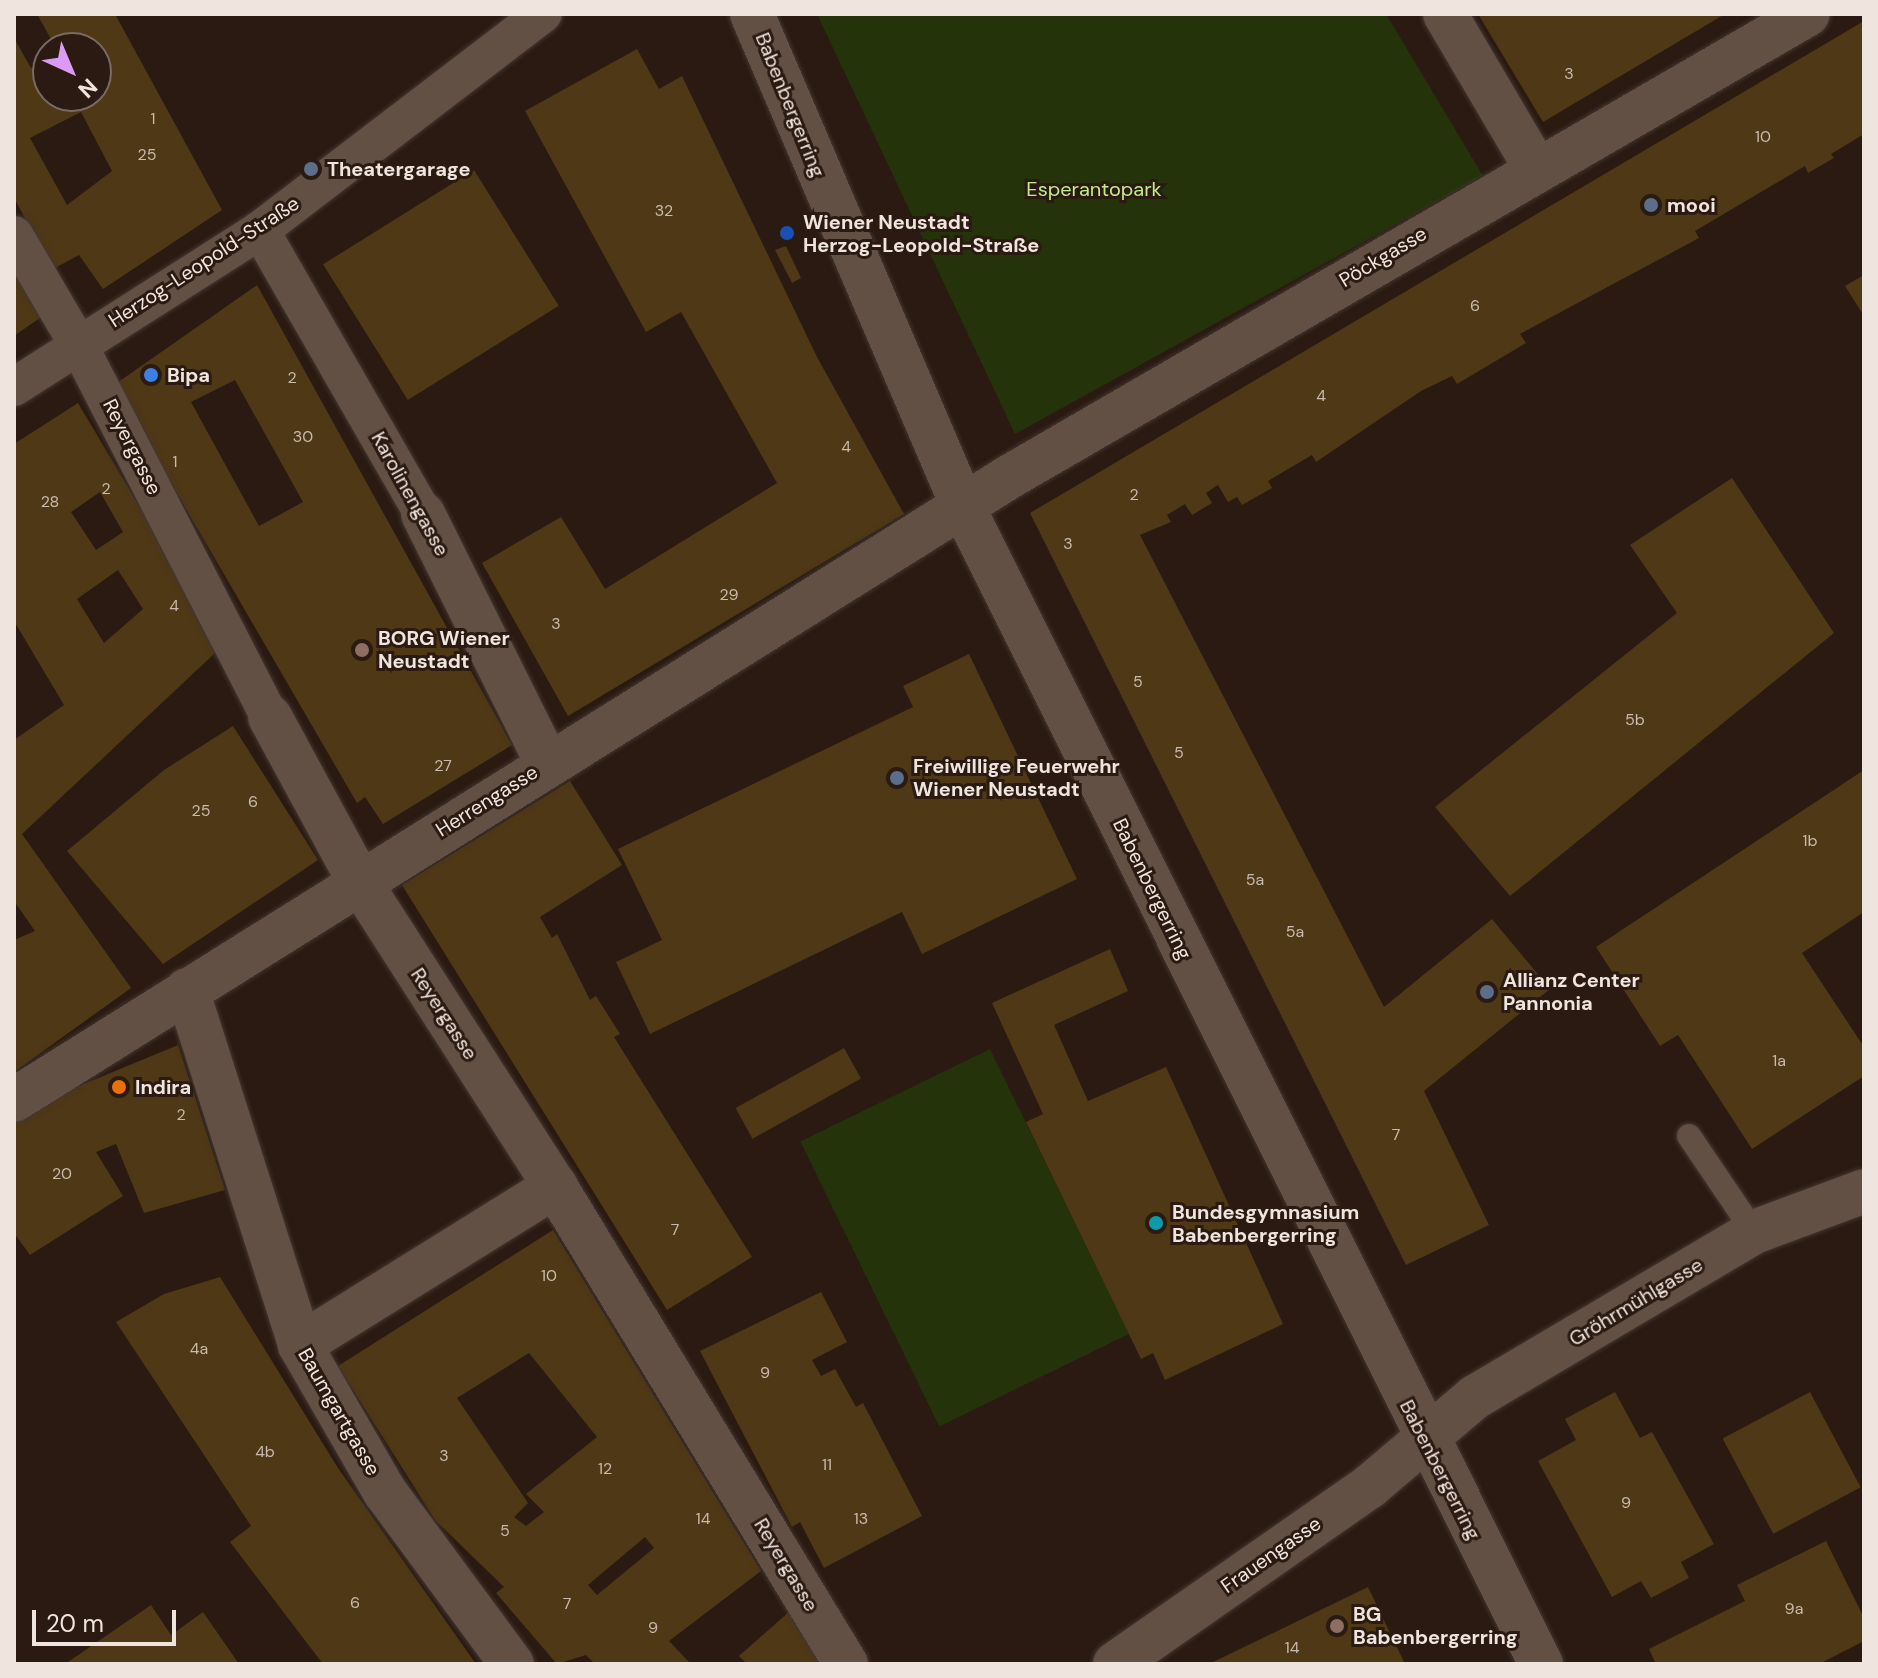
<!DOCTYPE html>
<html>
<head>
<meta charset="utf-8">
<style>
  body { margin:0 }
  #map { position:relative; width:1878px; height:1678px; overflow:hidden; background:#2a1a11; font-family:"DM Sans",sans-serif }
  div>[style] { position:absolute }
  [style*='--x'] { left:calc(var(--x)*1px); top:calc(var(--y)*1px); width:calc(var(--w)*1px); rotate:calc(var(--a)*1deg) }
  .green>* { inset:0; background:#24330a; transform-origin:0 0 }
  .building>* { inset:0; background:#4f3815; transform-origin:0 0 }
  .roads { filter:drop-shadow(0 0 2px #433632) drop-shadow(0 0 2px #433632) }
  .service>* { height:24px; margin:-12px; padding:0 12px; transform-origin:12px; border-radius:12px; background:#625044 }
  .pedestrian>* { height:38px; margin:-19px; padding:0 19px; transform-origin:19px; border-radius:19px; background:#625044 }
  .minor>* { height:44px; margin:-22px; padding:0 22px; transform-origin:22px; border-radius:22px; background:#625044 }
  .tertiary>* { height:44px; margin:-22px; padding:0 22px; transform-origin:22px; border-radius:22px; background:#625044 }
  .dots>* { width:22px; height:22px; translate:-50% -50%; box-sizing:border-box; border:4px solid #2a1a11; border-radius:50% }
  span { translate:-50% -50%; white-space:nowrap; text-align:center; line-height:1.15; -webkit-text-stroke:6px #2a1a11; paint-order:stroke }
  .number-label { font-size:16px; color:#c8baac }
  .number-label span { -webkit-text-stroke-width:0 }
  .street-label { font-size:20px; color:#f0e5de }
  .poi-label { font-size:20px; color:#f0e5de; font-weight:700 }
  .left { translate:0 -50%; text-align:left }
  .park-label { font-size:20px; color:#c2eb8b }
  .frame { position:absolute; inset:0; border:16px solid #f0e5de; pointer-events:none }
  .north { position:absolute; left:32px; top:32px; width:80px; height:80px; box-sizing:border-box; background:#2a1a11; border:2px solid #796b63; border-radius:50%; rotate:136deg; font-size:22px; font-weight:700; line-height:32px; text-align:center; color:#f0e5de }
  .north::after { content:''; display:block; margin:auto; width:28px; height:36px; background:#da9af6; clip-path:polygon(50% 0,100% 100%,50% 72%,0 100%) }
  .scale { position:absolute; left:32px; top:1610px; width:144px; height:36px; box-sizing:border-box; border:4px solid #f0e5de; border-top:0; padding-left:10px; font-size:24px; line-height:28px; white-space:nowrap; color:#f0e5de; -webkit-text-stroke:6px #2a1a11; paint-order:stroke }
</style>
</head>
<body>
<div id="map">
  <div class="green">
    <i style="clip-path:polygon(817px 14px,1386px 14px,1483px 176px,1015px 434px)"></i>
    <i style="left:990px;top:1049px;width:317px;height:211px;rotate:64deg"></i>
  </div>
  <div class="building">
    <i style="clip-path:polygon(evenodd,37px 14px,115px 14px,222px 210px,103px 289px,79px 255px,53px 269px,14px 198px,14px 38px,31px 68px,48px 60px,48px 96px,96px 96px,96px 48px,56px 48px,37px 14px,81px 112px,112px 171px,67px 205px,30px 138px,81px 112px)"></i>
    <i style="clip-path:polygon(1478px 14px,1725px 14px,1543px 122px)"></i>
    <i style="clip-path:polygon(1864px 21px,1864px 134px,1831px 154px,1834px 158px,1808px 173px,1805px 166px,1695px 231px,1699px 238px,1520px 334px,1526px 343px,1457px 384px,1452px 376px,1421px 391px,1316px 462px,1312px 455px,1268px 481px,1272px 488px,1242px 505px,1237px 497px,1228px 502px,1218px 485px,1206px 493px,1212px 503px,1192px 515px,1185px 504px,1167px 515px,1171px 522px,1140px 535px,1384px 1007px,1492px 919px,1550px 989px,1424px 1091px,1489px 1225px,1406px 1265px,1030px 513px)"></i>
    <i style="clip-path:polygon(637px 49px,659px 89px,682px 76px,817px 357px,904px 514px,568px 716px,482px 563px,561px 517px,605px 589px,777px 483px,681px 312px,646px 332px,525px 111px)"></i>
    <i style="left:474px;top:170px;width:160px;height:178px;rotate:58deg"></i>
    <i style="clip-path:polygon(786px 246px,801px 278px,792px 283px,775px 250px)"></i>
    <i style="clip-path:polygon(14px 257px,50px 311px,14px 336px)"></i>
    <i style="clip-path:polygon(1864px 275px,1864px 316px,1845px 286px)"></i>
    <i style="clip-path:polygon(evenodd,257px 285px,512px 745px,383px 824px,365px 797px,357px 803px,114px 385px,257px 285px,235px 380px,303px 502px,259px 526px,191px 402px,235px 380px)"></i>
    <i style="clip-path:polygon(evenodd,78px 403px,217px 637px,214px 654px,22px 834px,131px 988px,14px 1072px,14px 940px,35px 931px,14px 901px,14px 740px,64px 705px,14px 621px,14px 444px,78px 403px,100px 492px,123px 532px,96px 550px,71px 512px,100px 492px,78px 403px,118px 570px,143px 609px,104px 643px,77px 599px,118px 570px)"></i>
    <i style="clip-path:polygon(1732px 478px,1834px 633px,1510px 896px,1435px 807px,1677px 613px,1630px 545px)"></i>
    <i style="clip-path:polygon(969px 654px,1077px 879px,922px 954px,902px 912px,650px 1034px,616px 962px,662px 940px,618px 849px,913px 707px,903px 686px)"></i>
    <i style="clip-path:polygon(233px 726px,318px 860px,163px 964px,67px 851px,164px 770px)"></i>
    <i style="clip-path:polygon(1864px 770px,1864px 912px,1802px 953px,1864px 1047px,1864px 1076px,1752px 1149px,1678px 1035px,1660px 1046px,1596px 947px)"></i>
    <i style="clip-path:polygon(570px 781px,622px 865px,540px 917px,552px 938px,557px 934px,590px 1000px,596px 996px,620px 1034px,614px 1037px,752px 1257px,667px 1310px,402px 885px)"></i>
    <i style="clip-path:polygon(1110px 949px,1128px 991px,1054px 1025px,1088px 1101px,1166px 1067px,1283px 1324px,1165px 1380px,1153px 1353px,1141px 1359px,1026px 1122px,1043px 1114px,992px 1003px)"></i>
    <i style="clip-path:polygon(178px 1045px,225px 1190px,144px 1213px,116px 1144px,96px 1152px,123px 1196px,30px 1255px,14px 1233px,14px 1123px,50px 1098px)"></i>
    <i style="left:844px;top:1048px;width:35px;height:124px;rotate:61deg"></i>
    <i style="clip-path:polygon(evenodd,553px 1230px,761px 1571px,669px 1641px,691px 1664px,595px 1664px,586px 1655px,557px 1664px,496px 1593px,504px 1587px,435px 1520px,338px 1366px,553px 1230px,529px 1353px,597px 1437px,526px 1494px,544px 1512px,526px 1526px,514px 1517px,528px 1503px,457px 1398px,529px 1353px,553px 1230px,645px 1537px,654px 1548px,597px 1595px,588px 1585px,645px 1537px)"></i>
    <i style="clip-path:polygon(220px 1277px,338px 1468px,476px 1664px,323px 1664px,230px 1542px,251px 1526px,116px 1322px,164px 1294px)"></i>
    <i style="clip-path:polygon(821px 1292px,847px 1342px,812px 1360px,821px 1376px,835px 1369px,856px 1407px,863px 1403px,922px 1516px,824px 1568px,800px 1522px,792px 1527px,700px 1351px)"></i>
    <i style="clip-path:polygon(1615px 1392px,1640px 1438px,1652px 1432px,1714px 1544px,1681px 1562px,1689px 1578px,1651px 1598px,1641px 1581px,1612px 1597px,1538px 1461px,1576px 1440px,1565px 1419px)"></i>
    <i style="left:1810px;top:1392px;width:108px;height:99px;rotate:62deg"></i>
    <i style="clip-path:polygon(1826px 1541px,1864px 1618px,1864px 1641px,1819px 1664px,1656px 1664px,1649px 1649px,1745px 1601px,1737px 1585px)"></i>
    <i style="clip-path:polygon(1368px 1587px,1405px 1664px,1209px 1664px)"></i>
    <i style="clip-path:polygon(800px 1602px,834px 1664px,747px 1664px,739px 1656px)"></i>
    <i style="clip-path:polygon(151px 1605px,171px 1635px,203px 1612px,239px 1664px,65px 1664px)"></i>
  </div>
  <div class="roads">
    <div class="service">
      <i style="--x:1689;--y:1136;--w:116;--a:55.9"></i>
    </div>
    <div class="pedestrian">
      <i style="--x:260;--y:230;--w:327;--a:60.1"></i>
      <i style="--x:14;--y:235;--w:126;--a:59.6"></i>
      <i style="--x:78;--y:344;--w:420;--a:62.8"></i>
      <i style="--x:14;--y:387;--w:292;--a:-32.5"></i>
      <i style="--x:260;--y:230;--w:356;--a:-37.4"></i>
    </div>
    <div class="minor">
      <i style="--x:1445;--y:14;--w:178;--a:59.5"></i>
      <i style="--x:423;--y:514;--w:278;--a:63.5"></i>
      <i style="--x:270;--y:717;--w:187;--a:61.5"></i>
      <i style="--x:359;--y:881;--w:363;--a:57.3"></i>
      <i style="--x:555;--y:1186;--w:560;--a:58.67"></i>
      <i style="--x:187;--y:990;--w:373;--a:72.3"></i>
      <i style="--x:300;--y:1345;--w:170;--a:60"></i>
      <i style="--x:385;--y:1492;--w:214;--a:53.6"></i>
      <i style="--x:14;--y:1100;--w:1174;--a:-32.05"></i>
      <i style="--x:1009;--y:477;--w:923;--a:-30.09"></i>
      <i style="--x:300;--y:1345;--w:301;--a:-31.9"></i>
      <i style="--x:1115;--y:1664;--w:311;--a:-34.9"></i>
      <i style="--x:1370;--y:1486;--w:138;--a:-40.3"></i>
      <i style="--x:1475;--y:1397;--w:324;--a:-30.6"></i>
      <i style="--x:1754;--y:1232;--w:117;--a:-20.4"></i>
    </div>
    <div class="tertiary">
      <i style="--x:752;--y:14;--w:538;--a:66.82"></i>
      <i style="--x:964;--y:509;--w:1291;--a:63.45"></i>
    </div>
  </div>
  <div class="dots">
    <i style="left:311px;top:169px;background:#5c6f8a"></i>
    <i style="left:1651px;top:205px;background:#5c6f8a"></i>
    <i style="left:787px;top:233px;background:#1a4fb4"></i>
    <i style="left:151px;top:375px;background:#3f7fe0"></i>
    <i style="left:362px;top:650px;background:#8d6e63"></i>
    <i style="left:897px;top:778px;background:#5c6f8a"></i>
    <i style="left:1487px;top:992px;background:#5c6f8a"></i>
    <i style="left:119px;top:1087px;background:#e8710a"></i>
    <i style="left:1156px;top:1223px;background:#0f9aa8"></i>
    <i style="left:1337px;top:1626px;background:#8d6e63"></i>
  </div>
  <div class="number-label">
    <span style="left:1569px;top:74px">3</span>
    <span style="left:153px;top:119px">1</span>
    <span style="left:1763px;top:137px">10</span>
    <span style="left:147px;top:155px">25</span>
    <span style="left:664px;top:211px">32</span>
    <span style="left:1475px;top:306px">6</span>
    <span style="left:292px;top:378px">2</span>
    <span style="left:1321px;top:396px">4</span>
    <span style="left:303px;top:437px">30</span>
    <span style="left:846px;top:447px">4</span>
    <span style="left:175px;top:462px">1</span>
    <span style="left:106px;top:489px">2</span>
    <span style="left:1134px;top:495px">2</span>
    <span style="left:50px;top:502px">28</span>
    <span style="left:1068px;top:544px">3</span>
    <span style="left:729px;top:595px">29</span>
    <span style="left:174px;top:606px">4</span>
    <span style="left:556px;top:624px">3</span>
    <span style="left:1138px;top:682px">5</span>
    <span style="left:1635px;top:720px">5b</span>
    <span style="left:1179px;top:753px">5</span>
    <span style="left:443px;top:766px">27</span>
    <span style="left:253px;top:802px">6</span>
    <span style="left:201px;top:811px">25</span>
    <span style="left:1810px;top:841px">1b</span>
    <span style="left:1255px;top:880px">5a</span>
    <span style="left:1295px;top:932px">5a</span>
    <span style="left:1779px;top:1061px">1a</span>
    <span style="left:181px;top:1115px">2</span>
    <span style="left:1396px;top:1135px">7</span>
    <span style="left:62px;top:1174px">20</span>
    <span style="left:675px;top:1230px">7</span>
    <span style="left:549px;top:1276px">10</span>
    <span style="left:199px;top:1349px">4a</span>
    <span style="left:765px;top:1373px">9</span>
    <span style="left:265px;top:1452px">4b</span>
    <span style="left:444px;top:1456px">3</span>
    <span style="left:827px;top:1465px">11</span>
    <span style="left:605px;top:1469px">12</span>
    <span style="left:1626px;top:1503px">9</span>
    <span style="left:703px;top:1519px">14</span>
    <span style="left:861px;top:1519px">13</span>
    <span style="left:505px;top:1531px">5</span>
    <span style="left:355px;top:1603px">6</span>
    <span style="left:567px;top:1604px">7</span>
    <span style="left:1794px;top:1609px">9a</span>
    <span style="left:653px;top:1628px">9</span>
    <span style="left:1292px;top:1648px">14</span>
  </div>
  <div class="street-label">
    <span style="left:790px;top:105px;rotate:68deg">Babenbergerring</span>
    <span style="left:1383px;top:257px;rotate:-31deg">Pöckgasse</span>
    <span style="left:204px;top:262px;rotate:-33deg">Herzog-Leopold-Straße</span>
    <span style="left:132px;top:447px;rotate:63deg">Reyergasse</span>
    <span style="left:410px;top:494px;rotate:61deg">Karolinengasse</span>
    <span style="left:487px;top:801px;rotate:-32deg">Herrengasse</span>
    <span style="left:1152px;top:889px;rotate:64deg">Babenbergerring</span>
    <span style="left:444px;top:1014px;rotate:57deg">Reyergasse</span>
    <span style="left:1636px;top:1302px;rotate:-31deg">Gröhrmühlgasse</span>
    <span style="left:339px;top:1412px;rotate:60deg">Baumgartgasse</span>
    <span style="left:1440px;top:1470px;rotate:63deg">Babenbergerring</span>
    <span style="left:1271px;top:1555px;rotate:-35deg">Frauengasse</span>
    <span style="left:786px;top:1565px;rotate:59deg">Reyergasse</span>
  </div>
  <div class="poi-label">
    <span class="left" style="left:327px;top:169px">Theatergarage</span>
    <span class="left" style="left:1667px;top:205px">mooi</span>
    <span class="left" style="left:803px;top:234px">Wiener Neustadt<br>Herzog-Leopold-Straße</span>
    <span class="left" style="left:167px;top:375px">Bipa</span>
    <span class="left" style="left:378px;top:650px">BORG Wiener<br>Neustadt</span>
    <span class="left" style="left:913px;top:778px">Freiwillige Feuerwehr<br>Wiener Neustadt</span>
    <span class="left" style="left:1503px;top:992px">Allianz Center<br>Pannonia</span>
    <span class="left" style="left:135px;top:1087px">Indira</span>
    <span class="left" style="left:1172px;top:1224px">Bundesgymnasium<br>Babenbergerring</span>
    <span class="left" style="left:1353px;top:1626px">BG<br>Babenbergerring</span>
  </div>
  <div class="park-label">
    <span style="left:1094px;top:189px">Esperantopark</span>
  </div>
  <div class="frame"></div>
  <div class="north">N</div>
  <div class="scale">20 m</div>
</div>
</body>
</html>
